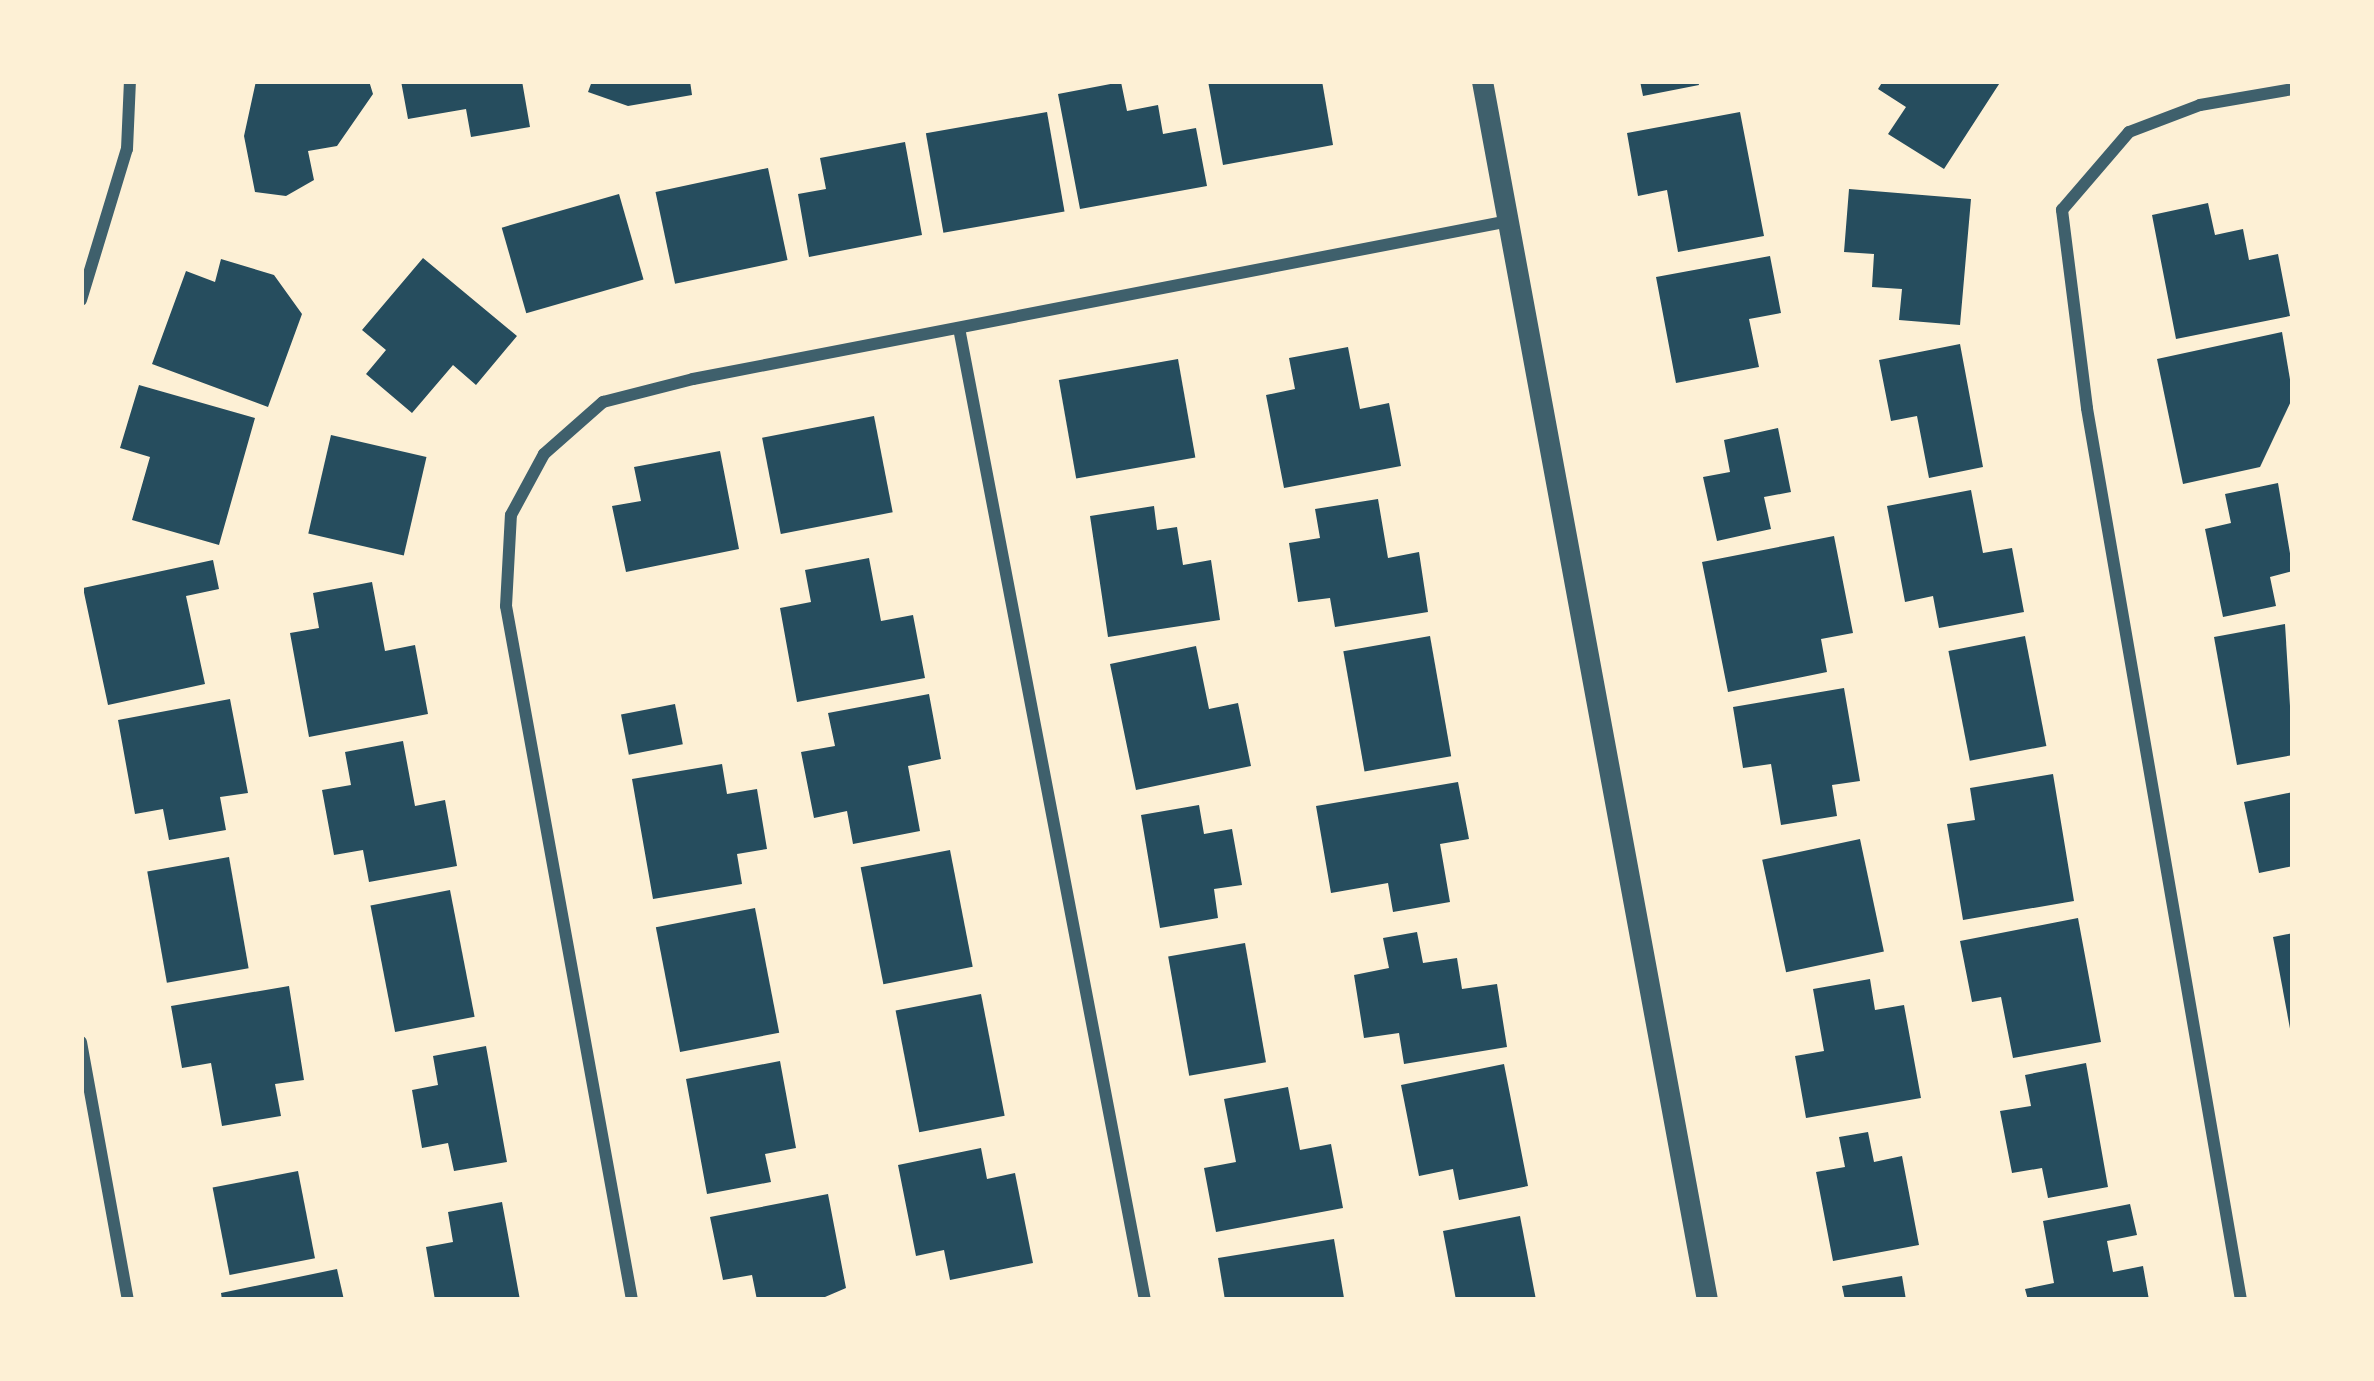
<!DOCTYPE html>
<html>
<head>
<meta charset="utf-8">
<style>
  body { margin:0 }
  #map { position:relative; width:2374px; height:1381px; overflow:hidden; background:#fdf0d5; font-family:"Nunito Sans",sans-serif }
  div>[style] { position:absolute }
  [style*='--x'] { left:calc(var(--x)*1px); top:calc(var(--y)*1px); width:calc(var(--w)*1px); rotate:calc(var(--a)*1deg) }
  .building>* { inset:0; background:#264d5e; transform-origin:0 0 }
  .minor>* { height:12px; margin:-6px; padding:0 6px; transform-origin:6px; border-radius:6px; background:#3f606c }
  .tertiary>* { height:21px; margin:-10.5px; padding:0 10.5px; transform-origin:10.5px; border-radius:10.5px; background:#3f606c }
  span { translate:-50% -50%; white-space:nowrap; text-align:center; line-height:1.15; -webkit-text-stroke:10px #fdf0d5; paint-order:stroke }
  .frame { position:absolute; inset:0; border:84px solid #fdf0d5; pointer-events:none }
</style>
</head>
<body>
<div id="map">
  <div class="building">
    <i style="clip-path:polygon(256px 81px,369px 81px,373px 94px,337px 146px,308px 151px,314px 180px,286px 196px,255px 192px,244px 136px)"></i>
    <i style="clip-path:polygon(401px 81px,522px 81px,530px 127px,471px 137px,466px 109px,408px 119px)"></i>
    <i style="clip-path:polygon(592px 81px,690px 81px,692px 95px,628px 106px,588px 92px)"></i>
    <i style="clip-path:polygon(1208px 81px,1322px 81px,1333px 145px,1223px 165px)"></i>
    <i style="clip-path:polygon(1640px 81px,1698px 81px,1699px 85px,1643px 96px)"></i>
    <i style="clip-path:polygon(1883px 81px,2001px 81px,1944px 169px,1888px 134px,1906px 107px,1878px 89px)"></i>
    <i style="clip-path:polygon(1121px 82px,1127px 111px,1158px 105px,1163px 134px,1196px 128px,1207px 186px,1080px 209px,1058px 94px)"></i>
    <i style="left:1047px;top:112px;width:101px;height:123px;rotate:80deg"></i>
    <i style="clip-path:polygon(1740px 112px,1764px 236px,1678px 252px,1667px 190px,1638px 196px,1627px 133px)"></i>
    <i style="clip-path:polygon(905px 142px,922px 235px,809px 257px,798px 194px,826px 189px,820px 158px)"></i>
    <i style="left:768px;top:168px;width:94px;height:115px;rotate:78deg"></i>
    <i style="clip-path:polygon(1849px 189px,1971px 199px,1960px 325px,1899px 320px,1902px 289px,1872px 287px,1874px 254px,1844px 252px)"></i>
    <i style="left:619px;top:194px;width:89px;height:122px;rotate:74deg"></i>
    <i style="clip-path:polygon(2208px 203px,2215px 235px,2243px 229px,2249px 260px,2278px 254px,2290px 316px,2176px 339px,2152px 215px)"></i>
    <i style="clip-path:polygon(1770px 256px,1781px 313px,1749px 319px,1759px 367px,1676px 383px,1656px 277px)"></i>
    <i style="clip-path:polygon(423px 258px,517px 336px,476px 385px,453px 365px,412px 413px,366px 374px,386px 350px,362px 330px)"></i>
    <i style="clip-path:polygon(221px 259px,274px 275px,302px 314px,268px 407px,152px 364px,186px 271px,215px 282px)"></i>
    <i style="clip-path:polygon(2282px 332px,2293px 397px,2260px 467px,2183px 484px,2157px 359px)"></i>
    <i style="clip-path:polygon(1960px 344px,1983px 467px,1929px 478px,1917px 416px,1891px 421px,1879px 360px)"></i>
    <i style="clip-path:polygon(1348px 347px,1360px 409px,1389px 403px,1401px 466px,1284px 488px,1266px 395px,1295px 389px,1289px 358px)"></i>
    <i style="left:1178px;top:359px;width:100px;height:121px;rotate:80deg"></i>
    <i style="clip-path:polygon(139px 385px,255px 418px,219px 545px,132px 520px,150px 457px,120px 448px)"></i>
    <i style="left:874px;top:416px;width:98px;height:114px;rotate:79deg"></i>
    <i style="clip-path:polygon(1778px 428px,1791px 492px,1764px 497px,1771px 529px,1717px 541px,1703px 477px,1730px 472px,1724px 440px)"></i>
    <i style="left:331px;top:435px;width:98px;height:101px;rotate:13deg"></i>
    <i style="clip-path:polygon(720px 451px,739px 549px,626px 572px,612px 506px,641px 501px,634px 467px)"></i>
    <i style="clip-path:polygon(2278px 483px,2293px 571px,2270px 577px,2276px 606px,2223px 617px,2205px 529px,2231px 523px,2225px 494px)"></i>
    <i style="clip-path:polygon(1971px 490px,1983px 553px,2012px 548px,2024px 612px,1939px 628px,1933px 596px,1905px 602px,1887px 506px)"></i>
    <i style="clip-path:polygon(1378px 499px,1388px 558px,1419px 552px,1428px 612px,1335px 627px,1330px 598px,1298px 602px,1289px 543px,1320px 538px,1315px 509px)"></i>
    <i style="clip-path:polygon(1154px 506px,1157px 530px,1177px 527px,1183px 565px,1211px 560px,1220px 620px,1108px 637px,1090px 516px)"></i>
    <i style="clip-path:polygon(1834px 536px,1853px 633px,1821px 639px,1827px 672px,1728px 692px,1702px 562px)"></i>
    <i style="clip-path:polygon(869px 558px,881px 621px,913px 615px,925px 678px,797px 702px,780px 608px,811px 602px,805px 570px)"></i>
    <i style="clip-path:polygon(213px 560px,219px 589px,186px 596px,205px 684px,108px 705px,83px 588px)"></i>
    <i style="clip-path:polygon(372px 582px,385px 651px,415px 645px,428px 714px,309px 737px,290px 633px,319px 628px,313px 593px)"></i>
    <i style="clip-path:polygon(2285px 624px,2293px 755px,2237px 765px,2214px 637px)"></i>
    <i style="left:1430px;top:636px;width:122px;height:88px;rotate:80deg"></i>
    <i style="left:2025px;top:636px;width:112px;height:78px;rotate:79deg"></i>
    <i style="clip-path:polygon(1196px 646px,1209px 709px,1238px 703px,1251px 766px,1136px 790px,1110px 664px)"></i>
    <i style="clip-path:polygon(1844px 688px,1860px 781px,1832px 785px,1837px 816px,1781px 825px,1771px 764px,1743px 768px,1733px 707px)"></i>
    <i style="clip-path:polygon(929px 694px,941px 759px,908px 766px,920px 831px,853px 844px,847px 811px,814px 818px,801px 752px,835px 746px,828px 713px)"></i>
    <i style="clip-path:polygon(230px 699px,248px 793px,220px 797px,226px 830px,169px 840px,163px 809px,135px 814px,118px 720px)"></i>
    <i style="left:675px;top:704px;width:41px;height:55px;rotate:79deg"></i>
    <i style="clip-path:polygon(403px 741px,415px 806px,445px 800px,457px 866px,369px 882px,363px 850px,334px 855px,322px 790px,351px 785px,345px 752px)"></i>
    <i style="clip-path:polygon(722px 764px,727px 794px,757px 789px,767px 849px,737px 854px,742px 884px,653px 899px,632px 779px)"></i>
    <i style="clip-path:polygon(2053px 774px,2074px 901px,1963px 920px,1947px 824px,1975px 820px,1970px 788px)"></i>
    <i style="clip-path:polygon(1458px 782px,1469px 839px,1440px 844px,1450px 902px,1393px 912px,1388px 883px,1331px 893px,1316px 806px)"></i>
    <i style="clip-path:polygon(2293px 792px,2293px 866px,2259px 873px,2244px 802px)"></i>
    <i style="clip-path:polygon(1199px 805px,1204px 834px,1232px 829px,1242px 885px,1214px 889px,1218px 918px,1160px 928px,1141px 815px)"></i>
    <i style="left:1860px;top:839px;width:115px;height:100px;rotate:78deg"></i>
    <i style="left:950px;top:850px;width:119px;height:91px;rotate:79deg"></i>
    <i style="left:229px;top:857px;width:113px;height:83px;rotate:80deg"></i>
    <i style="left:450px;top:890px;width:129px;height:81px;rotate:79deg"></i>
    <i style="left:755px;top:908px;width:127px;height:101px;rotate:79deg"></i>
    <i style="clip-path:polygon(2078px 918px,2101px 1042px,2013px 1058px,2001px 997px,1972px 1002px,1960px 941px)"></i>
    <i style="clip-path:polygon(1417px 932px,1423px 963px,1457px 958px,1462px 989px,1497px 984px,1507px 1047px,1404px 1064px,1399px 1033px,1364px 1038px,1354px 975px,1389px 968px,1383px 938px)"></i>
    <i style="clip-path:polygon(2293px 933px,2293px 1034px,2291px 1034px,2273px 937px)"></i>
    <i style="left:1245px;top:943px;width:121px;height:78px;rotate:80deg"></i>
    <i style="clip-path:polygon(1870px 979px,1875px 1010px,1904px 1005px,1921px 1098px,1806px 1118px,1795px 1056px,1824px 1051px,1813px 989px)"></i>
    <i style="clip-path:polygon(289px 986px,304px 1080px,275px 1084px,281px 1116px,222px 1126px,211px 1063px,182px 1068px,171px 1006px)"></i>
    <i style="left:981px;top:994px;width:124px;height:87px;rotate:79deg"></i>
    <i style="clip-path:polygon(486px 1046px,507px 1162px,454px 1171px,448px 1143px,422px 1148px,412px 1090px,438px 1085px,433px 1056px)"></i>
    <i style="clip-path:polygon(780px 1061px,796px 1148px,765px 1154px,771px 1182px,707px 1194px,686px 1079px)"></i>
    <i style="clip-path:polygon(2086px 1063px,2108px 1187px,2048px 1198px,2042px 1168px,2012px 1173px,2000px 1111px,2031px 1106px,2025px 1075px)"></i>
    <i style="clip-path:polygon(1504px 1064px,1528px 1186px,1459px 1200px,1453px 1169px,1419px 1176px,1401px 1085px)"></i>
    <i style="clip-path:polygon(1288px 1087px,1300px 1150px,1331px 1144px,1343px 1208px,1216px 1232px,1204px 1168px,1236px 1162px,1224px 1099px)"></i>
    <i style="clip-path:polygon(1868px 1132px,1874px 1162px,1902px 1156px,1919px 1245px,1833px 1261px,1816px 1172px,1845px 1167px,1839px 1137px)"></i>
    <i style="clip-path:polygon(981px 1148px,987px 1179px,1015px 1173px,1033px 1263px,950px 1280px,944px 1250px,916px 1256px,898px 1165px)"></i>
    <i style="left:298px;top:1171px;width:89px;height:87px;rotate:79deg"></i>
    <i style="clip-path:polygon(828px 1194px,846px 1288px,818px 1300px,757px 1300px,752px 1275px,723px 1280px,710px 1217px)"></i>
    <i style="clip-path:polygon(502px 1202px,520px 1300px,435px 1300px,426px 1247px,453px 1242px,448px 1212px)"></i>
    <i style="clip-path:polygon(2130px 1204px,2137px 1235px,2107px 1241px,2113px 1272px,2143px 1266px,2149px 1300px,2028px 1300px,2025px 1289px,2054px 1283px,2043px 1221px)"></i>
    <i style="clip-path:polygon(1520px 1216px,1536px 1300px,1456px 1300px,1443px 1231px)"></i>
    <i style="clip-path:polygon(1334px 1239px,1344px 1298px,1225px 1300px,1218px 1258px)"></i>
    <i style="clip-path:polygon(337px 1269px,344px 1300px,222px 1300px,221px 1293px)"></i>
    <i style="clip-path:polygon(1902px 1276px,1906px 1300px,1845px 1300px,1842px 1286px)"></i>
  </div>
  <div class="minor">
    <i style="--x:81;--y:300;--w:158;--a:-73.1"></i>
    <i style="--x:127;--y:149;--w:68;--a:-87.5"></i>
    <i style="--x:959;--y:328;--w:990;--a:79.17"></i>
    <i style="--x:81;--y:1042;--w:262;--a:79.7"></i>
    <i style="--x:632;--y:1300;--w:705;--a:-100.29"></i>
    <i style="--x:506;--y:606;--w:91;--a:-86.9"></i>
    <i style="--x:511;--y:515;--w:69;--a:-61.6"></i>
    <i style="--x:544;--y:454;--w:79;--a:-41.4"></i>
    <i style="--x:603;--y:402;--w:93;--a:-14.3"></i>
    <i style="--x:693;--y:379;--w:831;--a:-10.96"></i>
    <i style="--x:2241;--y:1300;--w:905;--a:-99.8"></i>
    <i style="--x:2087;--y:408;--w:200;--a:-97.2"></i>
    <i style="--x:2062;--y:210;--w:103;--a:-49.3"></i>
    <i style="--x:2129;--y:132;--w:76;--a:-20.8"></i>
    <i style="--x:2200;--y:105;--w:94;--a:-9.8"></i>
  </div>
  <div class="tertiary">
    <i style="--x:1482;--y:81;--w:1240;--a:79.54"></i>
  </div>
  <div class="frame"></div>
</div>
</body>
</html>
